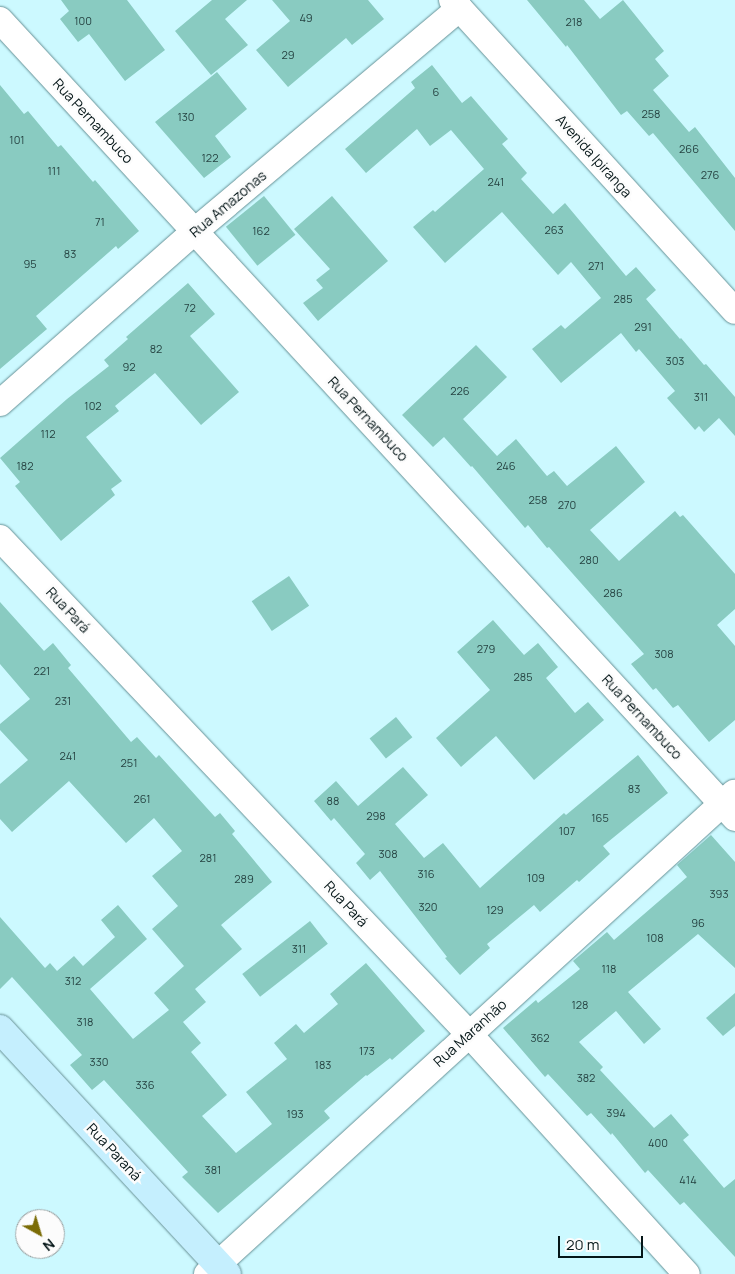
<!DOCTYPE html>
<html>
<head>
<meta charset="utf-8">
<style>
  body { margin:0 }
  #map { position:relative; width:735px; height:1274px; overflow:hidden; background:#ccf9ff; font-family:Manrope,sans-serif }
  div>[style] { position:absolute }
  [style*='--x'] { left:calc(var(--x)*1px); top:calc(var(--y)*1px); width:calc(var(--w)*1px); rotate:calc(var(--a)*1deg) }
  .building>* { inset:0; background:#89cbc1; transform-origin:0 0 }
  .roads { filter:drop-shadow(0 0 1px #679196) drop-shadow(0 0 1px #679196) }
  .street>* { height:26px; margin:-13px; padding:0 13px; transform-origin:13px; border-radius:13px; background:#fff }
  .secondary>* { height:28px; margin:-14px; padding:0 14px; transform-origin:14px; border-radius:14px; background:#c5effe }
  span { translate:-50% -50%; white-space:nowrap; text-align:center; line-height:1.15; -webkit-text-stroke:5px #fcfcfc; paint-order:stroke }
  .number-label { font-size:11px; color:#264342 }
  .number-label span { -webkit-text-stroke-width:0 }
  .street-label { font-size:14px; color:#051618 }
  .north { position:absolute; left:15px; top:1209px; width:50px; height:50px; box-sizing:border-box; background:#fcfcfc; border:1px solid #99a0a1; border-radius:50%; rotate:141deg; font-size:14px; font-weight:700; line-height:20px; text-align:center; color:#051618 }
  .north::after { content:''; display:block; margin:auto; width:18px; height:22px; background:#7b6c06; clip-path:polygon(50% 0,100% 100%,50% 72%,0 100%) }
  .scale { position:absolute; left:558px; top:1236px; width:85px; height:22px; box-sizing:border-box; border:2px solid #051618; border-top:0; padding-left:6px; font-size:15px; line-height:18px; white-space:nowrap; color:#051618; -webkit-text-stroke:4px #fcfcfc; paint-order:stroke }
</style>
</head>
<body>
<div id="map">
  <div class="building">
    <i style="clip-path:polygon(61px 0,127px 0,165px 50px,125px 81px,89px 34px,78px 42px,60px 19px,69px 11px)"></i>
    <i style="clip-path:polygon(212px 0,247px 0,225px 19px,248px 45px,211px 75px,175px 31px)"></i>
    <i style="clip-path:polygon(272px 0,368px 0,384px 19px,352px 45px,346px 38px,288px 87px,256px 50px,290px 21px)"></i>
    <i style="clip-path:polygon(527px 0,584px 0,600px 19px,623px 0,664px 51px,655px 59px,669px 76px,653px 90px,689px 132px,695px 127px,735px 178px,735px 231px,653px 133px,649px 136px,627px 111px,621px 115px,567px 45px,566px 47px)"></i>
    <i style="clip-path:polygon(432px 65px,462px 103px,471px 96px,508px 139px,502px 144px,527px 173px,521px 179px,553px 214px,565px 203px,626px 276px,636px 267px,656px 290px,646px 299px,680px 339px,681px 338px,704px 365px,706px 364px,735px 397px,735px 436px,719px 418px,704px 432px,699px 426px,695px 430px,667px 398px,675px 391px,639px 349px,636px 352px,621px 333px,561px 383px,532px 349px,561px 325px,565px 329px,601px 298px,571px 262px,558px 275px,502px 212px,445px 263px,413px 227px,433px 210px,435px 212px,484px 169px,451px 130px,430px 146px,417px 129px,366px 173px,345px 149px,415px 88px,411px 82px)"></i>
    <i style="clip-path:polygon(217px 72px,247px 109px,215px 136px,231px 157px,204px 178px,155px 122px)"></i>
    <i style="clip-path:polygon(0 85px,24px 114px,28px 111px,58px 147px,61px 145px,93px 182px,95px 180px,139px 231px,118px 249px,116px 246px,36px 316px,47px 329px,0 369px)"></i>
    <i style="left:264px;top:196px;width:50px;height:49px;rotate:51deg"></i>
    <i style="clip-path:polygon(332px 196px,388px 261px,318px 321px,303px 303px,323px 288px,316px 280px,330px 269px,294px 229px)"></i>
    <i style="clip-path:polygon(188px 283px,215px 314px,190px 336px,239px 392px,201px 425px,155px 373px,115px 406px,119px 411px,86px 437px,122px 481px,111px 489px,115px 495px,61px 541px,15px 486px,20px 482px,0 458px,67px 399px,109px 366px,104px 360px,128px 339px,126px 337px)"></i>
    <i style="clip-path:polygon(476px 345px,507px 377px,463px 419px,497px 456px,516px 439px,547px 476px,554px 471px,567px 486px,616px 446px,645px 482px,590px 530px,619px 561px,675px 511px,680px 517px,683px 515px,735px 574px,735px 609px,717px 625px,735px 646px,735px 720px,709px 742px,678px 705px,673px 708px,656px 688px,653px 690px,631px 664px,644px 654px,549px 547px,547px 548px,528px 525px,525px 528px,472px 466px,471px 467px,444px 437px,433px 447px,402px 415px)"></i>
    <i style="left:289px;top:576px;width:36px;height:45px;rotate:56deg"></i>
    <i style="clip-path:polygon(0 602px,44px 651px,53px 643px,71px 665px,68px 668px,131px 742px,137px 737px,156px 758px,159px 755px,215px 817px,220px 813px,235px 831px,232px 834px,272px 882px,221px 925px,242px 949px,195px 989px,206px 1002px,183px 1022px,201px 1043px,191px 1052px,227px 1095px,202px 1116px,236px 1153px,272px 1124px,246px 1092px,287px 1059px,274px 1043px,296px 1024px,304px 1033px,338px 1004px,330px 994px,366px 963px,425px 1031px,392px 1060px,390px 1058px,367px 1076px,366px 1075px,324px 1111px,330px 1118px,218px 1213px,182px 1177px,188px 1172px,104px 1080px,92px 1090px,70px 1065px,82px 1055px,12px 977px,0 989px,0 917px,45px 968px,50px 963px,57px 971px,74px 956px,83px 966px,115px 937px,101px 920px,118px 905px,147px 939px,90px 989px,133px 1039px,169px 1010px,154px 993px,184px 966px,152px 929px,178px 906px,152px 876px,182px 851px,154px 818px,126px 843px,69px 781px,12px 832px,0 819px,0 784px,28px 760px,0 730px,0 724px,30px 699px,0 664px)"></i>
    <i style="clip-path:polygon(493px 620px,524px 655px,538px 643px,558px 667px,546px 678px,575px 713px,588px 702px,604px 720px,534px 780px,496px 736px,461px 767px,436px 738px,490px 690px,457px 652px)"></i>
    <i style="left:396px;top:717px;width:26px;height:34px;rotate:51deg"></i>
    <i style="clip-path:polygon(638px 755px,668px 793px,603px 846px,610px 854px,579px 882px,577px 880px,540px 912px,534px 905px,487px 944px,490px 948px,460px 975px,445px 958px,447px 957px,380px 871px,370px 880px,356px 863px,365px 854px,334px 818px,331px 821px,314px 801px,336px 781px,358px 806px,403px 767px,428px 795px,395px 824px,424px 858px,443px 843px,480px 888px,564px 813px,566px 815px)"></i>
    <i style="clip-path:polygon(711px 835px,735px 862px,735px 968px,698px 934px,628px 992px,661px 1029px,644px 1044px,616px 1011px,579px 1042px,603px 1067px,600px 1070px,654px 1128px,671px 1114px,689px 1135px,683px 1140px,724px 1188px,735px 1179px,735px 1257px,684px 1202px,680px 1205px,648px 1170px,645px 1173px,612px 1133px,611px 1135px,591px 1113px,587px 1116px,548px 1074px,545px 1077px,503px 1028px,536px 1000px,538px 1003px,580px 969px,573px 961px,607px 932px,614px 940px,687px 877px,677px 865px)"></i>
    <i style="left:310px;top:921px;width:29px;height:86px;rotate:52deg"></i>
    <i style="clip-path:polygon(735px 993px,735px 1026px,723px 1036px,706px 1018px)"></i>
  </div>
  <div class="roads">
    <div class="street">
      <i style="--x:452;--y:0;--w:420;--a:47.7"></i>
      <i style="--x:0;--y:20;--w:1085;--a:47.35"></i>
      <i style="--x:0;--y:403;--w:260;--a:-41.4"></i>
      <i style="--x:195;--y:231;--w:346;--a:-40.1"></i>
      <i style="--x:0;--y:538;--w:683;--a:46.6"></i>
      <i style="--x:469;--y:1034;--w:324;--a:47.8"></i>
      <i style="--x:207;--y:1274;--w:714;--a:-42.39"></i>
    </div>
    <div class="secondary">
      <i style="--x:0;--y:1029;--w:334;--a:47.2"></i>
    </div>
  </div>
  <div class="number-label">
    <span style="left:306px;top:18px">49</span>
    <span style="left:83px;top:21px">100</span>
    <span style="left:574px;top:22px">218</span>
    <span style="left:288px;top:55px">29</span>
    <span style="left:436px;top:92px">6</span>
    <span style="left:651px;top:114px">258</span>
    <span style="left:186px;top:117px">130</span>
    <span style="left:17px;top:140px">101</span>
    <span style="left:689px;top:149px">266</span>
    <span style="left:210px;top:158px">122</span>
    <span style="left:54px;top:171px">111</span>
    <span style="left:710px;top:175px">276</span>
    <span style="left:496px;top:182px">241</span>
    <span style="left:100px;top:222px">71</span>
    <span style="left:554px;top:230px">263</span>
    <span style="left:261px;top:231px">162</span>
    <span style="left:70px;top:254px">83</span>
    <span style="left:30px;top:264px">95</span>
    <span style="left:596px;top:266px">271</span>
    <span style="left:623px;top:299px">285</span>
    <span style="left:190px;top:308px">72</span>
    <span style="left:643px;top:327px">291</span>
    <span style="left:156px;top:349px">82</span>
    <span style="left:675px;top:361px">303</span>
    <span style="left:129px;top:367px">92</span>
    <span style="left:460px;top:391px">226</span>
    <span style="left:701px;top:397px">311</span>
    <span style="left:93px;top:406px">102</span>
    <span style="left:48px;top:434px">112</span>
    <span style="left:25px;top:466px">182</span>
    <span style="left:506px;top:466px">246</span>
    <span style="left:538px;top:500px">258</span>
    <span style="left:567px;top:505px">270</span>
    <span style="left:589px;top:560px">280</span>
    <span style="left:613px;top:593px">286</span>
    <span style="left:486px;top:649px">279</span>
    <span style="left:664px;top:654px">308</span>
    <span style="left:42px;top:671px">221</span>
    <span style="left:523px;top:677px">285</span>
    <span style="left:63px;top:701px">231</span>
    <span style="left:68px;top:756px">241</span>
    <span style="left:129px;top:763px">251</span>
    <span style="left:634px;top:789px">83</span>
    <span style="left:142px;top:799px">261</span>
    <span style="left:333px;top:801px">88</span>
    <span style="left:376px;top:816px">298</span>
    <span style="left:600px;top:818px">165</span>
    <span style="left:567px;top:831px">107</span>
    <span style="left:388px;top:854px">308</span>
    <span style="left:208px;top:858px">281</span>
    <span style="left:426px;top:874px">316</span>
    <span style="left:536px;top:878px">109</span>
    <span style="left:244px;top:879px">289</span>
    <span style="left:719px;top:894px">393</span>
    <span style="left:428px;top:907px">320</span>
    <span style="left:495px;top:910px">129</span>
    <span style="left:698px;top:923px">96</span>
    <span style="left:655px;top:938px">108</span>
    <span style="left:299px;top:949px">311</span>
    <span style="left:609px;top:969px">118</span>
    <span style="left:73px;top:981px">312</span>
    <span style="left:580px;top:1005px">128</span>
    <span style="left:85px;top:1022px">318</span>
    <span style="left:540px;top:1038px">362</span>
    <span style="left:367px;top:1051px">173</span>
    <span style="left:99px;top:1062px">330</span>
    <span style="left:323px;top:1065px">183</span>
    <span style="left:586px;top:1078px">382</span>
    <span style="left:145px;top:1085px">336</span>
    <span style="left:616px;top:1113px">394</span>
    <span style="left:295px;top:1114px">193</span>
    <span style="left:658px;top:1143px">400</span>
    <span style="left:213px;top:1170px">381</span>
    <span style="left:688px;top:1180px">414</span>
  </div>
  <div class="street-label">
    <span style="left:93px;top:121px;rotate:47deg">Rua Pernambuco</span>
    <span style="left:594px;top:156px;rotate:48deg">Avenida Ipiranga</span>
    <span style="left:228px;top:204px;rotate:-40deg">Rua Amazonas</span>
    <span style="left:368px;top:419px;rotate:47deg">Rua Pernambuco</span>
    <span style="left:68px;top:610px;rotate:47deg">Rua Pará</span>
    <span style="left:642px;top:717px;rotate:47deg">Rua Pernambuco</span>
    <span style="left:346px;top:904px;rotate:47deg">Rua Pará</span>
    <span style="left:470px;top:1033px;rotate:-42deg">Rua Maranhão</span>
    <span style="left:114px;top:1152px;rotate:47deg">Rua Paraná</span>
  </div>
  <div class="north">N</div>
  <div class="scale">20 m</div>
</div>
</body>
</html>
